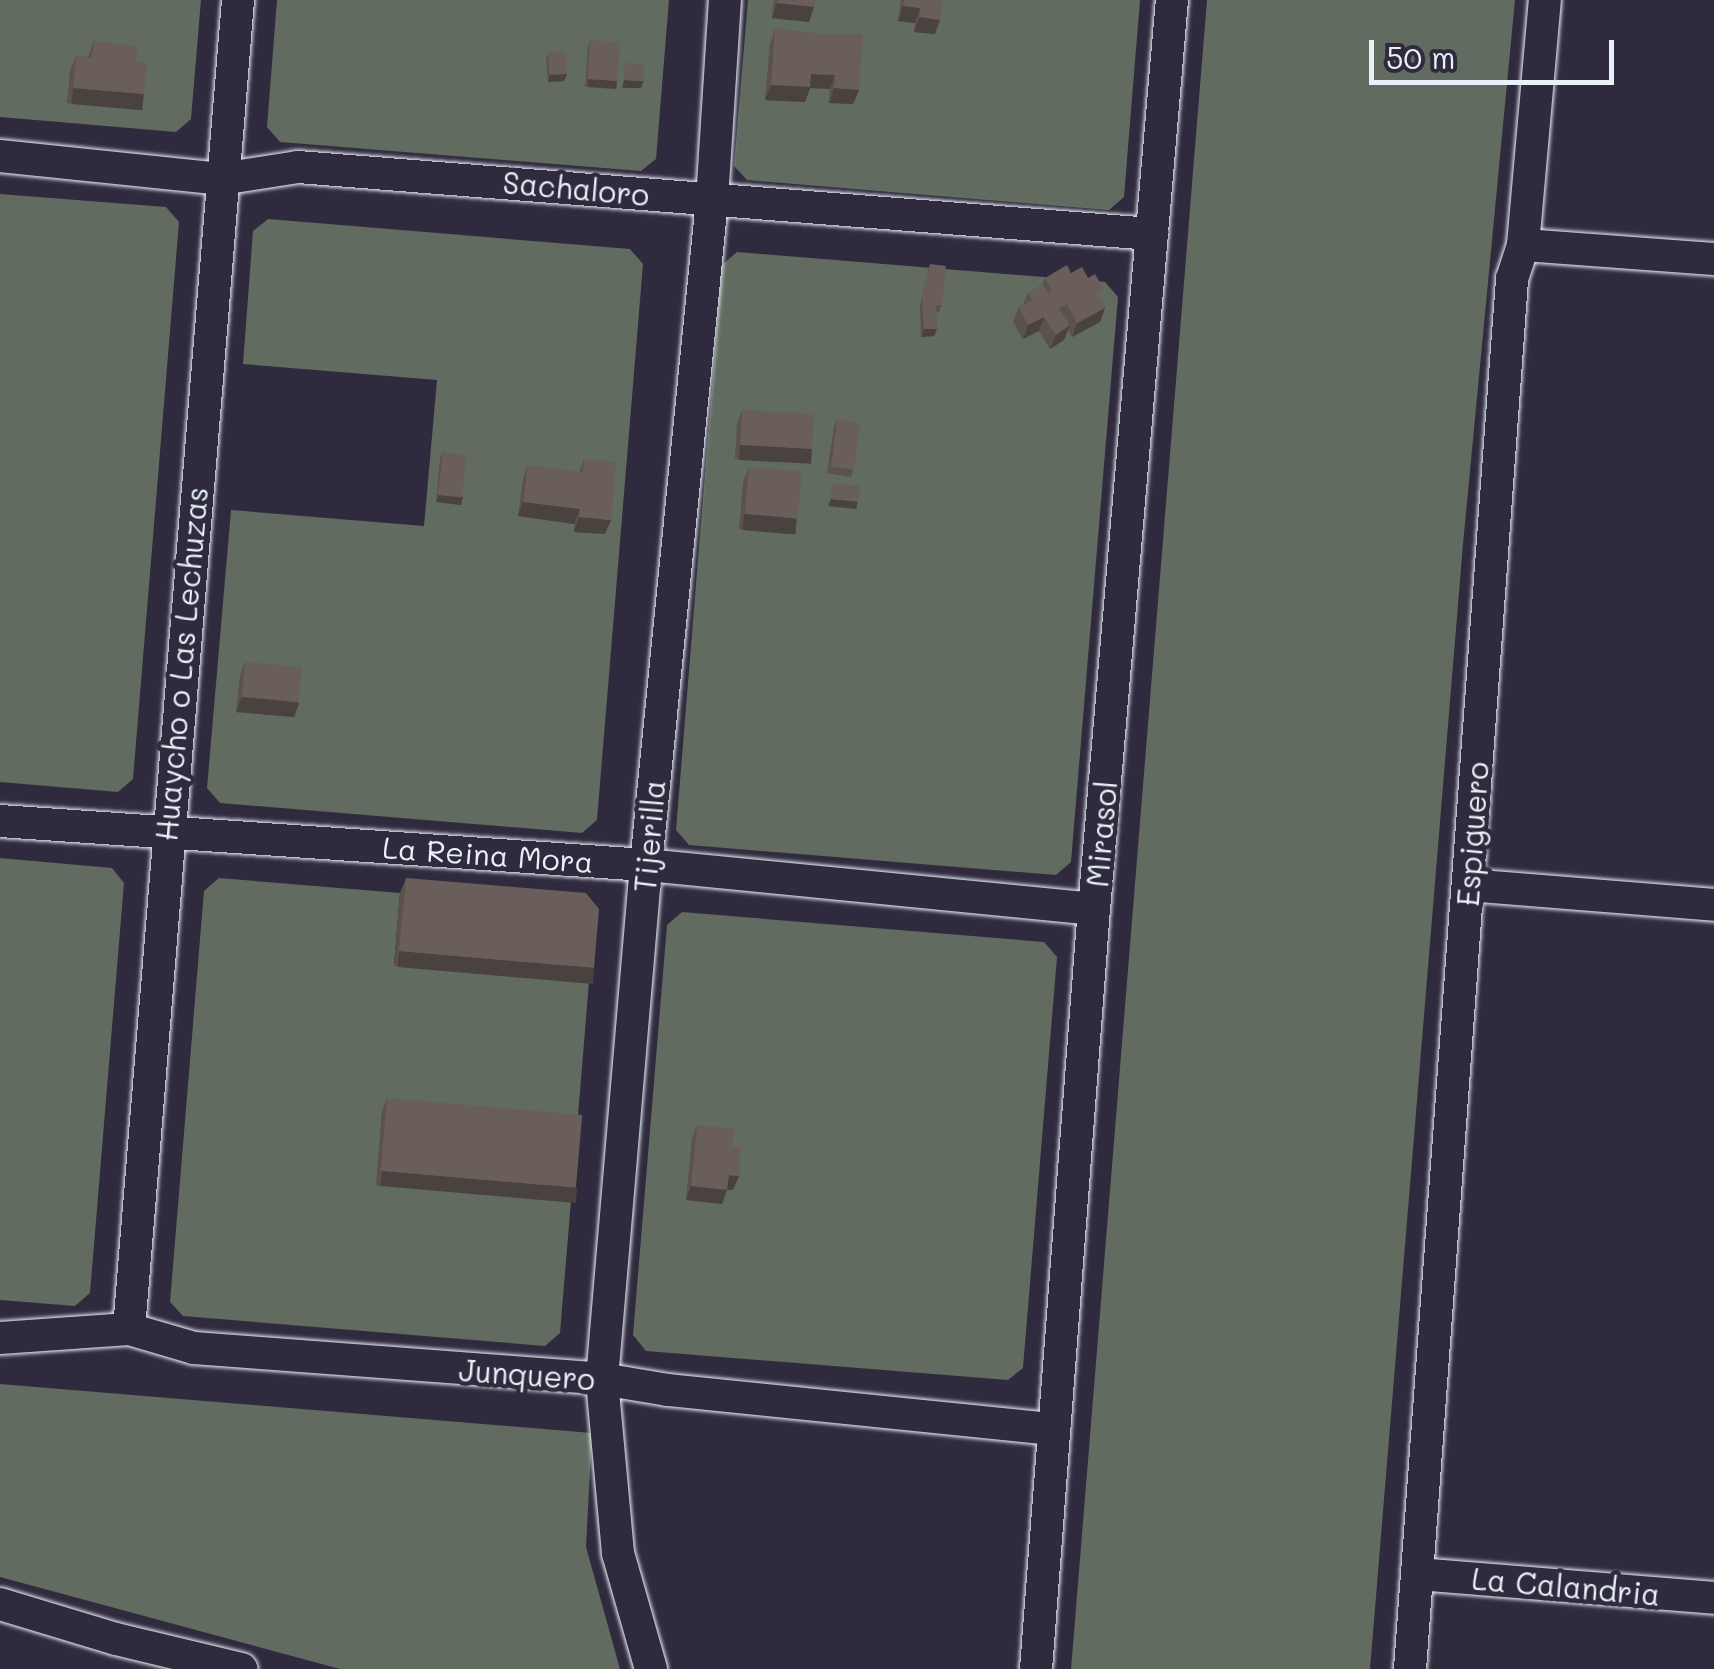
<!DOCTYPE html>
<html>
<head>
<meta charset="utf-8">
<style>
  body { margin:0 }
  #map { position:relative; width:1714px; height:1669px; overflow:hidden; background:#2f2a3d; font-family:Mali,sans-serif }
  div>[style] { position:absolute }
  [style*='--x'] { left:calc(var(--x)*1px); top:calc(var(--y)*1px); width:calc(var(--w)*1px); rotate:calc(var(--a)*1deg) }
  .green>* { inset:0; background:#616b5f }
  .roads { filter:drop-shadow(0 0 2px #e8f1f8) drop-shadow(0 0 2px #e8f1f8) }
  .minor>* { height:32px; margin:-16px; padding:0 16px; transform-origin:16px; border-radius:16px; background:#2f2a3d }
  .wall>* { inset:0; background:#5b514d }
  .shaded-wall>* { inset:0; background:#4a423f; transform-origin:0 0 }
  .building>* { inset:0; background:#6a5e5a; transform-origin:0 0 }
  span { translate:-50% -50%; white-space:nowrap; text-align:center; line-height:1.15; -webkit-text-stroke:9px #2f2a3d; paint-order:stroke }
  .street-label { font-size:30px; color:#e8f1f8 }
  .scale { position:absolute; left:1369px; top:40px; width:245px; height:45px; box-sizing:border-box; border:5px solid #e8f1f8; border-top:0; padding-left:12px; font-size:30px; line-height:35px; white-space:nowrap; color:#e8f1f8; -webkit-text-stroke:8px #2f2a3d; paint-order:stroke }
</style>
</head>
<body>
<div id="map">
  <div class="green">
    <i style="clip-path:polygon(0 0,201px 0,191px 119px,176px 132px,0 117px)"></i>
    <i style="clip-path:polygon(277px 0,669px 0,656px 159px,641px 171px,280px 142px,267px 127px)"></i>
    <i style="clip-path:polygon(748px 0,1140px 0,1124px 197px,1109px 210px,747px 180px,734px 166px)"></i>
    <i style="clip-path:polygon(1207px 0,1515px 0,1463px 544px,1370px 1669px,1071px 1669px)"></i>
    <i style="clip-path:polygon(0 194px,166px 207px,179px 222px,133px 779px,118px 792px,0 782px)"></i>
    <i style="clip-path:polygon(268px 219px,630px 249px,643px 264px,597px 820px,582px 833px,220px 803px,207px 788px,231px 510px,424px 526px,437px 380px,243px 364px,253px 231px)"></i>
    <i style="clip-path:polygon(737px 252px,1105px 282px,1118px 297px,1071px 862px,1056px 875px,689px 845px,676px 830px,722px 265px)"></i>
    <i style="clip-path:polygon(0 858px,112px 868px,124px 883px,90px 1293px,75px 1306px,0 1300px)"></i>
    <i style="clip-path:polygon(219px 878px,400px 893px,394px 965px,589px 982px,577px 1128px,382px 1113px,377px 1185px,571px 1201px,560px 1333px,545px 1346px,183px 1316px,170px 1302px,204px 891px)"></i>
    <i style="clip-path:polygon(682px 912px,1044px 942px,1057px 957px,1023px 1368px,1008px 1380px,646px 1351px,633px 1335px,667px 925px)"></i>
    <i style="clip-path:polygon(0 1384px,592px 1433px,586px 1547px,620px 1669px,340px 1669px,0 1577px)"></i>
  </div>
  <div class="roads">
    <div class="minor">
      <i style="--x:0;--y:156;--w:222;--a:5.9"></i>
      <i style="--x:221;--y:179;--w:78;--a:-8.9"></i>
      <i style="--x:298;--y:167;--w:857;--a:4.49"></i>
      <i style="--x:1523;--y:245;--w:192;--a:4.2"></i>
      <i style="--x:0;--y:821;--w:647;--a:3.9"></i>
      <i style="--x:646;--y:865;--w:450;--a:5.6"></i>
      <i style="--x:1468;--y:885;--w:247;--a:4.6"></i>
      <i style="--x:129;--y:1329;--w:1333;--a:-85.31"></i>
      <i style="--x:0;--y:1338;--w:129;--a:-4"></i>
      <i style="--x:129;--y:1329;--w:68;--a:16.3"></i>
      <i style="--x:194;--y:1348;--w:409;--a:4.3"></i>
      <i style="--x:602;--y:1379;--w:67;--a:9.5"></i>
      <i style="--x:668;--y:1390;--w:388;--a:5.8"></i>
      <i style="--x:1418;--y:1574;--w:297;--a:4.6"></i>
      <i style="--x:0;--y:1604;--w:121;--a:16.8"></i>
      <i style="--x:116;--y:1639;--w:129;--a:13.5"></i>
      <i style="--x:651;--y:1669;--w:121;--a:-105.9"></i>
      <i style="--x:618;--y:1553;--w:175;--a:-95.3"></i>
      <i style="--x:602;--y:1379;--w:516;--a:-85.11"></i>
      <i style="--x:646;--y:865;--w:668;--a:-84.33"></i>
      <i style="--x:712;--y:200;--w:200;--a:-86.3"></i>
      <i style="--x:1036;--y:1669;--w:762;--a:-85.64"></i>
      <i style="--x:1094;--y:909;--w:912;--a:-85.1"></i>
      <i style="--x:1410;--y:1669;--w:1394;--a:-85.8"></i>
      <i style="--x:1512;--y:279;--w:36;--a:-72"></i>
      <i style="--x:1523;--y:245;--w:246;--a:-84.9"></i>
    </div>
  </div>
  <div class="wall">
    <i style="clip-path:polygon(774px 0,815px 0,809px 22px,772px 18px)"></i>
    <i style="clip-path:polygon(901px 0,943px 0,935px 34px,914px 32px,915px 23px,898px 21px)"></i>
    <i style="clip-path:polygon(775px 29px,837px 36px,838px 33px,859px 90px,853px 104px,829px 103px,830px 89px,810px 88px,805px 102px,765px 100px,770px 44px)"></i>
    <i style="clip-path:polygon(590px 40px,615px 88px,585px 86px,588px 47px)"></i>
    <i style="clip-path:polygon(94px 41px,136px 62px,139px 109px,67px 103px,70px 71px,76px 56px,88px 57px)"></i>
    <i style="clip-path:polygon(548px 53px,564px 81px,548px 82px,546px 60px)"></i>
    <i style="clip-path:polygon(930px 264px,942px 305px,939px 312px,936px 312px,937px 329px,934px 336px,921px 337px,920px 306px)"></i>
    <i style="clip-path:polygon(1071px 273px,1100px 299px,1105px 308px,1100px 322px,1072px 337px,1068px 330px,1064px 340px,1050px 349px,1039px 331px,1023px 339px,1013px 322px,1019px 307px,1023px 305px,1028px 293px,1042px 285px,1045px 278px)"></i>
    <i style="clip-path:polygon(742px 410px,806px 463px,735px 459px,737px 424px)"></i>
    <i style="clip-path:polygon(837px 420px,853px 470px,851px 477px,827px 473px,834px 427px)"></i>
    <i style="clip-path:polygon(443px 452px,463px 497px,461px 505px,436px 502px,440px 459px)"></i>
    <i style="clip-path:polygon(584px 459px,605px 534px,574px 532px,574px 524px,518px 516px,523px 479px,528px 465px,579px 472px)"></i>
    <i style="clip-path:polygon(749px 467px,792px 534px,739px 529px,743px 482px)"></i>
    <i style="clip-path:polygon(245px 662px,299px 703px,294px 717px,236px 712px,240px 676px)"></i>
    <i style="clip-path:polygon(406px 878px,589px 982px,394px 966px,400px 893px)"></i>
    <i style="clip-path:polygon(387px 1098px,571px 1201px,376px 1185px,382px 1112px)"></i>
    <i style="clip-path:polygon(697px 1125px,732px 1146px,733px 1190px,727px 1190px,722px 1204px,686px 1200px,692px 1139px)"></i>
  </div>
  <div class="shaded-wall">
    <i style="clip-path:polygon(777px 3px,814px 7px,809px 22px,772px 18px)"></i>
    <i style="clip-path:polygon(903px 6px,920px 8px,915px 23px,898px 21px)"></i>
    <i style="clip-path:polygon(920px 17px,940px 20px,935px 34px,914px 32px)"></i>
    <i style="clip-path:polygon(567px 74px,564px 81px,548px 82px,550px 75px)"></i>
    <i style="clip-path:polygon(811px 74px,835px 75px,830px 89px,810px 88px,805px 102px,765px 100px,771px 85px)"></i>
    <i style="left:588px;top:79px;width:29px;height:8px;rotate:4deg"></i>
    <i style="clip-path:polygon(624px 80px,644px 81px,641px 88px,622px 88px)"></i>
    <i style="left:73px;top:88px;width:71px;height:16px;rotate:5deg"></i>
    <i style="clip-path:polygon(834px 88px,859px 90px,853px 104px,829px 103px)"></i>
    <i style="clip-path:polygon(1105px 308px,1100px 322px,1072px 337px,1077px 323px)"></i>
    <i style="clip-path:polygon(1044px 317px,1039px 331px,1023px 339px,1028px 325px)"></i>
    <i style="clip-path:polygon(1070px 325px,1064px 340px,1050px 349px,1056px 335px)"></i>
    <i style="clip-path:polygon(924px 329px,937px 329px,934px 336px,921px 337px)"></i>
    <i style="left:740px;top:445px;width:72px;height:15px;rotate:3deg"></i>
    <i style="clip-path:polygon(439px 495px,463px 497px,461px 505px,436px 502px)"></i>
    <i style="clip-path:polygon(831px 499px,858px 501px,856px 509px,828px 506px)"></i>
    <i style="clip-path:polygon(523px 502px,580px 509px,574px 524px,518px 516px)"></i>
    <i style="left:744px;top:514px;width:53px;height:16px;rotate:5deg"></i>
    <i style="clip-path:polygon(579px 517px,611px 520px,605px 534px,574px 532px)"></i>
    <i style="clip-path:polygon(242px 697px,299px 703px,294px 717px,236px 712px)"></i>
    <i style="left:399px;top:951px;width:196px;height:16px;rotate:5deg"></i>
    <i style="left:382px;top:1171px;width:196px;height:15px;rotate:5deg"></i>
    <i style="clip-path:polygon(729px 1175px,739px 1176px,733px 1190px,727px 1190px,722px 1204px,686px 1200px,691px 1186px)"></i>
  </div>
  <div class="building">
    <i style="clip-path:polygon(778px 0,815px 0,814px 7px,777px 3px)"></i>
    <i style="clip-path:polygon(904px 0,943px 0,940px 20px,920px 17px,920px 8px,903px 6px)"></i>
    <i style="clip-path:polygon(775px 29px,838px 36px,838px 33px,863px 34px,859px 90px,834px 88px,835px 75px,811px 74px,810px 87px,771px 85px)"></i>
    <i style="left:590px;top:40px;width:30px;height:39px;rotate:4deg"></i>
    <i style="clip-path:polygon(94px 41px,138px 46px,136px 62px,147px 63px,144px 94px,73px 88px,76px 56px,92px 58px)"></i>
    <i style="left:566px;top:52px;width:22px;height:18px;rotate:87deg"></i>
    <i style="left:625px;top:63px;width:19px;height:17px;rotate:3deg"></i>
    <i style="clip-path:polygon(930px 264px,946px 266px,942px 305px,936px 305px,937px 329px,924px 329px,922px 299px)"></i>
    <i style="clip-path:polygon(1067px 265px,1071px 273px,1082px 267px,1088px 278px,1095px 274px,1104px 289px,1096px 293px,1105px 308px,1077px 323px,1067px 304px,1059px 309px,1070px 325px,1056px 335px,1044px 317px,1028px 325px,1019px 307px,1032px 300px,1028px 293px,1042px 284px,1048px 292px,1052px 290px,1045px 278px)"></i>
    <i style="left:742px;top:410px;width:72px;height:35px;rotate:3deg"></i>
    <i style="left:837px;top:420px;width:23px;height:47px;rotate:7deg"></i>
    <i style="left:443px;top:452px;width:24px;height:43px;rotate:7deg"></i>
    <i style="clip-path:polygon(584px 459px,616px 462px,611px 520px,579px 517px,580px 509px,523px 502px,528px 465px,583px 472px)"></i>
    <i style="left:749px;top:467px;width:53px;height:47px;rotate:5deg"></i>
    <i style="left:832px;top:483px;width:28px;height:16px;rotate:6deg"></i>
    <i style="left:245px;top:662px;width:57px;height:35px;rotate:5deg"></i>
    <i style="clip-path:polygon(406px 878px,586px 893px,599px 909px,594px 968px,399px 951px)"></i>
    <i style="left:387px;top:1098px;width:196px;height:73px;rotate:5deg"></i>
    <i style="clip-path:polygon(697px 1125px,734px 1129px,732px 1146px,741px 1146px,739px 1176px,729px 1175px,727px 1190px,691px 1186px)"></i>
  </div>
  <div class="street-label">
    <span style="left:576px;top:188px;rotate:5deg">Sachaloro</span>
    <span style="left:181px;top:664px;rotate:-85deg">Huaycho o Las Lechuzas</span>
    <span style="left:1101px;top:834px;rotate:-85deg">Mirasol</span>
    <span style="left:1472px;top:834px;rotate:-86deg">Espiguero</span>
    <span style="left:649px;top:836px;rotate:-85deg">Tijerilla</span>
    <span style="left:488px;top:854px;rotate:4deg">La Reina Mora</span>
    <span style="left:527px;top:1374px;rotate:4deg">Junquero</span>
    <span style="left:1566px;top:1586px;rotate:5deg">La Calandria</span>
  </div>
  <div class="scale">50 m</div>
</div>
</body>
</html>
